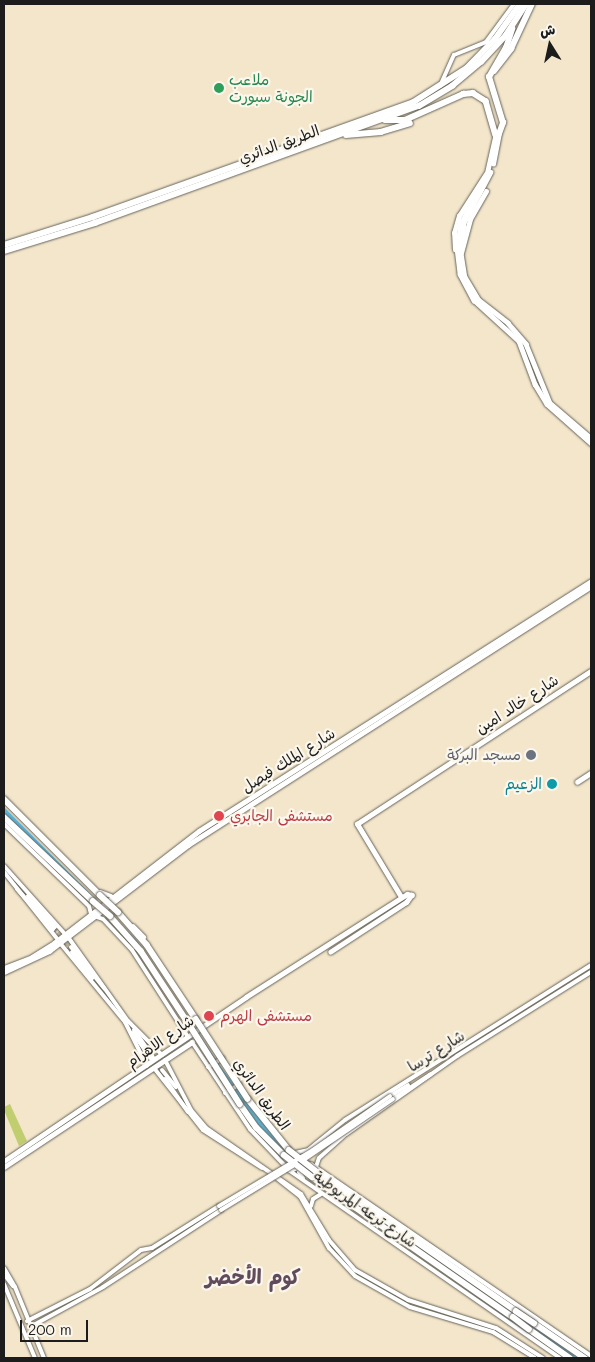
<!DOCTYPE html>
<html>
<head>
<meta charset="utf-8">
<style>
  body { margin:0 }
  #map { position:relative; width:595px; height:1362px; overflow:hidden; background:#f3e6cb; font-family:Mali,"Playpen Sans Arabic",sans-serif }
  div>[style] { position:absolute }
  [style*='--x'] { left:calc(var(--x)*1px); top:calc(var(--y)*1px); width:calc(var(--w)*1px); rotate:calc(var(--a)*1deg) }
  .green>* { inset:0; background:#c1ce70 }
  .water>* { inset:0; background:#5db8db }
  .secondary-tunnel>* { height:4px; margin-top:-2px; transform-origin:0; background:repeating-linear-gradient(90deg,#c8bea8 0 4px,transparent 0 6px) }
  .roads { filter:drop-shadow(0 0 1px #676359) drop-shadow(0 0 1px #676359) }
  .secondary>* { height:4px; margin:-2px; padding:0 2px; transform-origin:2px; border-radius:2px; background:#fff }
  .primary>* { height:4.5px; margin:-2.25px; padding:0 2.25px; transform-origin:2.25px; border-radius:2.25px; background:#fff }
  .highway>* { height:5.5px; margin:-2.75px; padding:0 2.75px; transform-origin:2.75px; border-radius:2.75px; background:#fff }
  .bridges { filter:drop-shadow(0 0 1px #676359) drop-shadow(0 0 1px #676359) }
  .secondary-bridge>* { height:4px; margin:-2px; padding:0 2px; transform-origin:2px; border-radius:2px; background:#fff }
  .highway-bridge>* { height:5.5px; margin:-2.75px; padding:0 2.75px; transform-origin:2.75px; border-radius:2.75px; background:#fff }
  .dots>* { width:14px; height:14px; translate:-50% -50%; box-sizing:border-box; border:2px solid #fbf7ec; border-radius:50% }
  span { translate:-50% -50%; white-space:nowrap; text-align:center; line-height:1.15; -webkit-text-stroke:4.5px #fbf7ec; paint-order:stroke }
  .leisure-label { font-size:15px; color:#27864d }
  .left { translate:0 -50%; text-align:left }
  .street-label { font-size:15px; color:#1c1c1c }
  .worship-label { font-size:15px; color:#5b616d }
  .right { translate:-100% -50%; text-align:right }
  .culture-label { font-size:15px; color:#0d838f }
  .health-label { font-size:15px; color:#be3a42 }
  .district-label { font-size:20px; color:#604a5b; font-weight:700 }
  .frame { position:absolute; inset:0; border:5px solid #1c1c1c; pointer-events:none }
  .north { position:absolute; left:525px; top:20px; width:50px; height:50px; -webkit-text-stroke:4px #fbf7ec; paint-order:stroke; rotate:350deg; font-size:14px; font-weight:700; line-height:20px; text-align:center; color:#1c1c1c }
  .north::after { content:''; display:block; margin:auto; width:18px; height:22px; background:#1c1c1c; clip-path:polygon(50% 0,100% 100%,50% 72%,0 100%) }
  .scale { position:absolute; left:20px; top:1320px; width:68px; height:22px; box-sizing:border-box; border:2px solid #1c1c1c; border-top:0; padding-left:6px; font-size:15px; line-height:18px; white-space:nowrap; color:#1c1c1c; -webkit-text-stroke:4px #fbf7ec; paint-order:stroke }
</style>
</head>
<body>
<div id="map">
  <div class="green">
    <i style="clip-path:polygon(10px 1104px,27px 1141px,19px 1146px,4px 1110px,4px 1107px)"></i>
  </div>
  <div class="water">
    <i style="clip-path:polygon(4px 807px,137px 941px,221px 1067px,279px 1144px,318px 1176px,579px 1358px,564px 1356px,508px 1319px,266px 1140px,133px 942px,4px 814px)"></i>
  </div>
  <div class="secondary-tunnel">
    <i style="--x:55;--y:927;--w:26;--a:51"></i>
    <i style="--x:53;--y:929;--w:25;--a:50"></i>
    <i style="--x:151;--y:1059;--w:16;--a:55"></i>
  </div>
  <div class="roads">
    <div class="secondary">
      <i style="--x:440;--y:86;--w:34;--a:-66"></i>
      <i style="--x:454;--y:55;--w:35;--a:-22"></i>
      <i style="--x:486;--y:42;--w:47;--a:-53.6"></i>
      <i style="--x:4;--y:824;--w:118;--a:44"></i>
      <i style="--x:89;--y:906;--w:8;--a:76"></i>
      <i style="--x:4;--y:866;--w:91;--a:48.1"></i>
      <i style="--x:4;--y:872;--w:87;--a:51.5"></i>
      <i style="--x:17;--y:889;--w:54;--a:48"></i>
      <i style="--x:100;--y:892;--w:12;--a:20"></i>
      <i style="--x:28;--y:896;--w:41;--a:48.9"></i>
      <i style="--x:94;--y:916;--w:9;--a:18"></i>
      <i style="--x:103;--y:919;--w:42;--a:46.9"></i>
      <i style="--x:132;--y:950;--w:103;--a:57.2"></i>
      <i style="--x:133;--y:926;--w:16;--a:45"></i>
      <i style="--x:68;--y:937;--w:103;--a:54.5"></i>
      <i style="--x:128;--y:1021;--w:48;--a:45"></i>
      <i style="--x:60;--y:943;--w:102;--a:50.6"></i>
      <i style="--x:125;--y:1022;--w:49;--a:63.4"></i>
      <i style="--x:71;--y:947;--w:53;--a:51.2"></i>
      <i style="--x:72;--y:952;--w:33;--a:52"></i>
      <i style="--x:134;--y:1030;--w:33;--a:55"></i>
      <i style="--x:133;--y:1033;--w:32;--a:55"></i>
      <i style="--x:192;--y:1042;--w:105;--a:56.3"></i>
      <i style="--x:250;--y:1129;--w:58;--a:46.4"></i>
      <i style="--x:290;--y:1171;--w:328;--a:34.7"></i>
      <i style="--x:165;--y:1060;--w:56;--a:62.5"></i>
      <i style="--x:191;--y:1110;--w:23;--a:50"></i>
      <i style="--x:206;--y:1128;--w:116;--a:34.8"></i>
      <i style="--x:301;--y:1194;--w:54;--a:58.7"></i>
      <i style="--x:329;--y:1240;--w:40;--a:49"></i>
      <i style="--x:355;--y:1270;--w:61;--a:29.5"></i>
      <i style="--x:408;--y:1300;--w:92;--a:17.7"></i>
      <i style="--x:496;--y:1328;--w:56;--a:32.6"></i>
      <i style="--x:208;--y:1067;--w:17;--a:-31"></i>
      <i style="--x:154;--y:1068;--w:79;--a:51.7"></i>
      <i style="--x:203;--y:1130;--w:70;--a:32.8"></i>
      <i style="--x:162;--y:1070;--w:22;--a:51"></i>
      <i style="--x:165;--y:1079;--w:40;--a:55.1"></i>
      <i style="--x:225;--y:1093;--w:17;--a:-31"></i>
      <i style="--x:390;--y:1096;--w:21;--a:-31"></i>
      <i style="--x:393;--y:1099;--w:45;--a:-33.3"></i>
      <i style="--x:295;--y:1153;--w:13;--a:-13"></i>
      <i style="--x:308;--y:1150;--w:48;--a:-39"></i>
      <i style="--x:345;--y:1120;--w:291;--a:-32.2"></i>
      <i style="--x:311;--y:1164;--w:340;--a:34.4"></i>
      <i style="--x:316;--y:1167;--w:9;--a:-72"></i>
      <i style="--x:319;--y:1158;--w:36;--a:-42"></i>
      <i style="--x:346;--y:1134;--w:136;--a:-35.1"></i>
      <i style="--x:457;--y:1056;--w:158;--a:-32.1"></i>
      <i style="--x:293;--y:1170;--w:17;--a:-21"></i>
      <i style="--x:274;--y:1176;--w:33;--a:38"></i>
      <i style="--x:300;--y:1196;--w:60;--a:60.9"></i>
      <i style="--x:329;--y:1248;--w:38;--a:47"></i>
      <i style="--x:355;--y:1276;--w:63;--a:29.4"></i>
      <i style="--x:410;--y:1307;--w:87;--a:16.8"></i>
      <i style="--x:493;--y:1332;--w:49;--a:31.8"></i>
      <i style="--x:303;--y:1178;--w:7;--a:-124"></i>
      <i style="--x:299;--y:1172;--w:6;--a:-31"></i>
      <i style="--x:311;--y:1206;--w:7;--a:-74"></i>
      <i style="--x:313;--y:1199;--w:9;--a:-32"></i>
      <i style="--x:4;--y:1268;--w:22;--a:60"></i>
      <i style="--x:15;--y:1287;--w:77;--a:67.8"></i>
      <i style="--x:4;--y:1274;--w:15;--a:53"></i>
      <i style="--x:4;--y:1284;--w:80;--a:67.3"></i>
      <i style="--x:27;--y:1321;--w:71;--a:-26.9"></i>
      <i style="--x:90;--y:1289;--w:64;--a:-37.4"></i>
      <i style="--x:141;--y:1250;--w:11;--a:-10"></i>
      <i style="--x:152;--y:1248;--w:79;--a:-32.1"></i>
      <i style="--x:30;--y:1327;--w:83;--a:-28.7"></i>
      <i style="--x:103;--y:1287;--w:141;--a:-33.1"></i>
    </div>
    <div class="primary">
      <i style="--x:496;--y:135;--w:41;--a:102.7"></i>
      <i style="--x:487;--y:175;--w:55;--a:118"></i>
      <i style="--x:461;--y:224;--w:24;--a:99"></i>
      <i style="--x:457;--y:248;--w:26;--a:83"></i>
      <i style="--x:460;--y:274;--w:30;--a:62"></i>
      <i style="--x:474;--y:300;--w:61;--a:42.3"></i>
      <i style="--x:519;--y:341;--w:46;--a:69.6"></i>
      <i style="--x:535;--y:384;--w:23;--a:59"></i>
      <i style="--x:547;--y:404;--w:59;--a:41.6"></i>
      <i style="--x:493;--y:164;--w:31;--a:-79"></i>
      <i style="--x:491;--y:172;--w:58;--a:117.9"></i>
      <i style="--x:464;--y:223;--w:30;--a:96"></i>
      <i style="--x:461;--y:253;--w:24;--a:81"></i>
      <i style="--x:465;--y:277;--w:27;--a:59"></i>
      <i style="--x:479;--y:300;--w:37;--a:38"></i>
      <i style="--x:508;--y:323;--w:28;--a:49"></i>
      <i style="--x:526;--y:344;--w:64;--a:67.9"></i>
      <i style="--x:550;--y:403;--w:54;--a:40.5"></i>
      <i style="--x:455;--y:250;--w:17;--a:-93"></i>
      <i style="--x:454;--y:233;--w:18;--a:-74"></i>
      <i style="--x:459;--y:216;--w:50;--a:-57.3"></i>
      <i style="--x:461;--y:253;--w:35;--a:-75"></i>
      <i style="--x:470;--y:219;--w:32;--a:-60"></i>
      <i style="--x:577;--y:782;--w:17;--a:-33"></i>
      <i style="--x:401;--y:897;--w:85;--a:-121.1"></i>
      <i style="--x:357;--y:824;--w:280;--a:-33.2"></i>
      <i style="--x:4;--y:968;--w:30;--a:-21"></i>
      <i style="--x:32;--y:957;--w:26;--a:-32"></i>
      <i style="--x:54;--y:943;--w:183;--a:-37.7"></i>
      <i style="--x:199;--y:831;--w:465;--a:-32.5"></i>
      <i style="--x:4;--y:972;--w:50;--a:-25"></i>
      <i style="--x:49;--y:951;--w:175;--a:-37.3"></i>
      <i style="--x:188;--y:845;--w:479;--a:-32.7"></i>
      <i style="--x:4;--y:1161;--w:292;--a:-34.1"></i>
      <i style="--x:246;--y:997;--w:191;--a:-32.6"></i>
      <i style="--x:407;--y:894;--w:5;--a:11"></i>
      <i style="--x:412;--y:895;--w:9;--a:126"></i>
      <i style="--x:407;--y:902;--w:91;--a:146.7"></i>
      <i style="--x:4;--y:1167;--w:226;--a:-33.6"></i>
    </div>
    <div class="highway">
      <i style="--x:494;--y:71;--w:28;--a:-52"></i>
      <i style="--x:511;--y:49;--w:50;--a:-65"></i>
      <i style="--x:385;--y:120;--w:20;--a:0"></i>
      <i style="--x:405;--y:120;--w:64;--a:-24.1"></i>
      <i style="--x:463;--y:94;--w:10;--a:-6"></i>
      <i style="--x:473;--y:93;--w:15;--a:32"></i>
      <i style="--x:486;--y:101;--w:35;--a:74"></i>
      <i style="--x:499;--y:134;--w:12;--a:-70"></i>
      <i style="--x:503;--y:123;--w:48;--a:-106.9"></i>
      <i style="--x:489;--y:77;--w:34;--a:-60"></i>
      <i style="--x:506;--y:48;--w:20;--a:-72"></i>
      <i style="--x:346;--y:135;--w:35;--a:-5"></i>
      <i style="--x:381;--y:132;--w:30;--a:-17"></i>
      <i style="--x:4;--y:245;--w:93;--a:-17.5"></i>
      <i style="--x:93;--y:217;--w:339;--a:-19.7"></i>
      <i style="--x:412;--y:103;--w:65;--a:-32.5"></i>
      <i style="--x:467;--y:68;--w:40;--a:-46"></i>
      <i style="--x:495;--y:39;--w:43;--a:-54.5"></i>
      <i style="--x:4;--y:251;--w:95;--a:-17.1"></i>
      <i style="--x:95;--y:223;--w:344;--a:-19.9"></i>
      <i style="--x:419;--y:106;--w:39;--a:-31"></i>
      <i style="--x:452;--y:86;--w:38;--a:-40"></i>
      <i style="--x:481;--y:62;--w:37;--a:-47"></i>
      <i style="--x:506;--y:35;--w:37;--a:-57"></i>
      <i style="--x:4;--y:799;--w:136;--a:45"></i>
      <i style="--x:4;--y:817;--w:122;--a:43.3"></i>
      <i style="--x:118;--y:912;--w:44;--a:48.7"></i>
      <i style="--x:147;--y:945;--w:89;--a:56.5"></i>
      <i style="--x:110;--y:916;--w:47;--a:48.5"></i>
      <i style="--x:141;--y:951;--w:87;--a:56.7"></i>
      <i style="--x:248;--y:1099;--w:65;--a:51.2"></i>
      <i style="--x:240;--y:1104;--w:29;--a:55"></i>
      <i style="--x:257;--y:1128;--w:38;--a:45"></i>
      <i style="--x:317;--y:1172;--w:243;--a:34.9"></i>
      <i style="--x:312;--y:1177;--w:245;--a:34.9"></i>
      <i style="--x:534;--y:1323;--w:62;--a:34.5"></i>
      <i style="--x:529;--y:1329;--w:50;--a:35.3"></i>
    </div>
  </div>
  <div class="bridges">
    <div class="secondary-bridge">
      <i style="--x:302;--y:1161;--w:110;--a:-34.3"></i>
      <i style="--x:219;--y:1206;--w:109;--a:-30.8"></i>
      <i style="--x:313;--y:1150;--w:94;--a:-35"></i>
      <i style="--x:221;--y:1210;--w:88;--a:-31.5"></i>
    </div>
    <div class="highway-bridge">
      <i style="--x:100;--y:895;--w:25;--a:43"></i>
      <i style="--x:93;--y:901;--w:23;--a:41"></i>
      <i style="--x:196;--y:1019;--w:95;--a:57"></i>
      <i style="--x:189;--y:1024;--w:95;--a:57.5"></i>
      <i style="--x:289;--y:1150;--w:36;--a:38"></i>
      <i style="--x:284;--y:1155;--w:36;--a:38"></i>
      <i style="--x:516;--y:1311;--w:22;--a:34"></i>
      <i style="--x:513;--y:1317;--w:20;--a:37"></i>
    </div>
  </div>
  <div class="dots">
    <i style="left:219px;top:88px;background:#2e9e5b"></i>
    <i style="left:531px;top:755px;background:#6b7280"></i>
    <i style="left:552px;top:784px;background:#0f9aa8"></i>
    <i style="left:219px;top:816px;background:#e0444e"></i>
    <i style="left:209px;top:1016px;background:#e0444e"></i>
  </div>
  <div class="leisure-label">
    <span class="left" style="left:229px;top:88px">ملاعب<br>الجونة سبورت</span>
  </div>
  <div class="street-label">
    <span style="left:279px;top:144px;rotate:-20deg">الطريق الدائري</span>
    <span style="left:517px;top:704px;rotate:-33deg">شارع خالد امين</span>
    <span style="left:288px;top:760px;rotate:-32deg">شارع الملك فيصل</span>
    <span style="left:160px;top:1041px;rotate:-35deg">شارع الاهرام</span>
    <span style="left:436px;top:1051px;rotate:-32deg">شارع ترسا</span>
    <span style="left:262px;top:1094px;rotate:54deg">الطريق الدائري</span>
    <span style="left:365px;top:1209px;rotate:35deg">شارع ترعه المريوطية</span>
  </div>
  <div class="worship-label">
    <span class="right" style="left:521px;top:755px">مسجد البركة</span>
  </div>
  <div class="culture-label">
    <span class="right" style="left:542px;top:784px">الزعيم</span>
  </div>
  <div class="health-label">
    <span class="left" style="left:230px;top:816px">مستشفى الجابري</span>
    <span class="left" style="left:220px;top:1016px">مستشفى الهرم</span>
  </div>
  <div class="district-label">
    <span style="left:253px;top:1276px">كوم الأخضر</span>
  </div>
  <div class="frame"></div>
  <div class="north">ش</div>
  <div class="scale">200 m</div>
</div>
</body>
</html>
